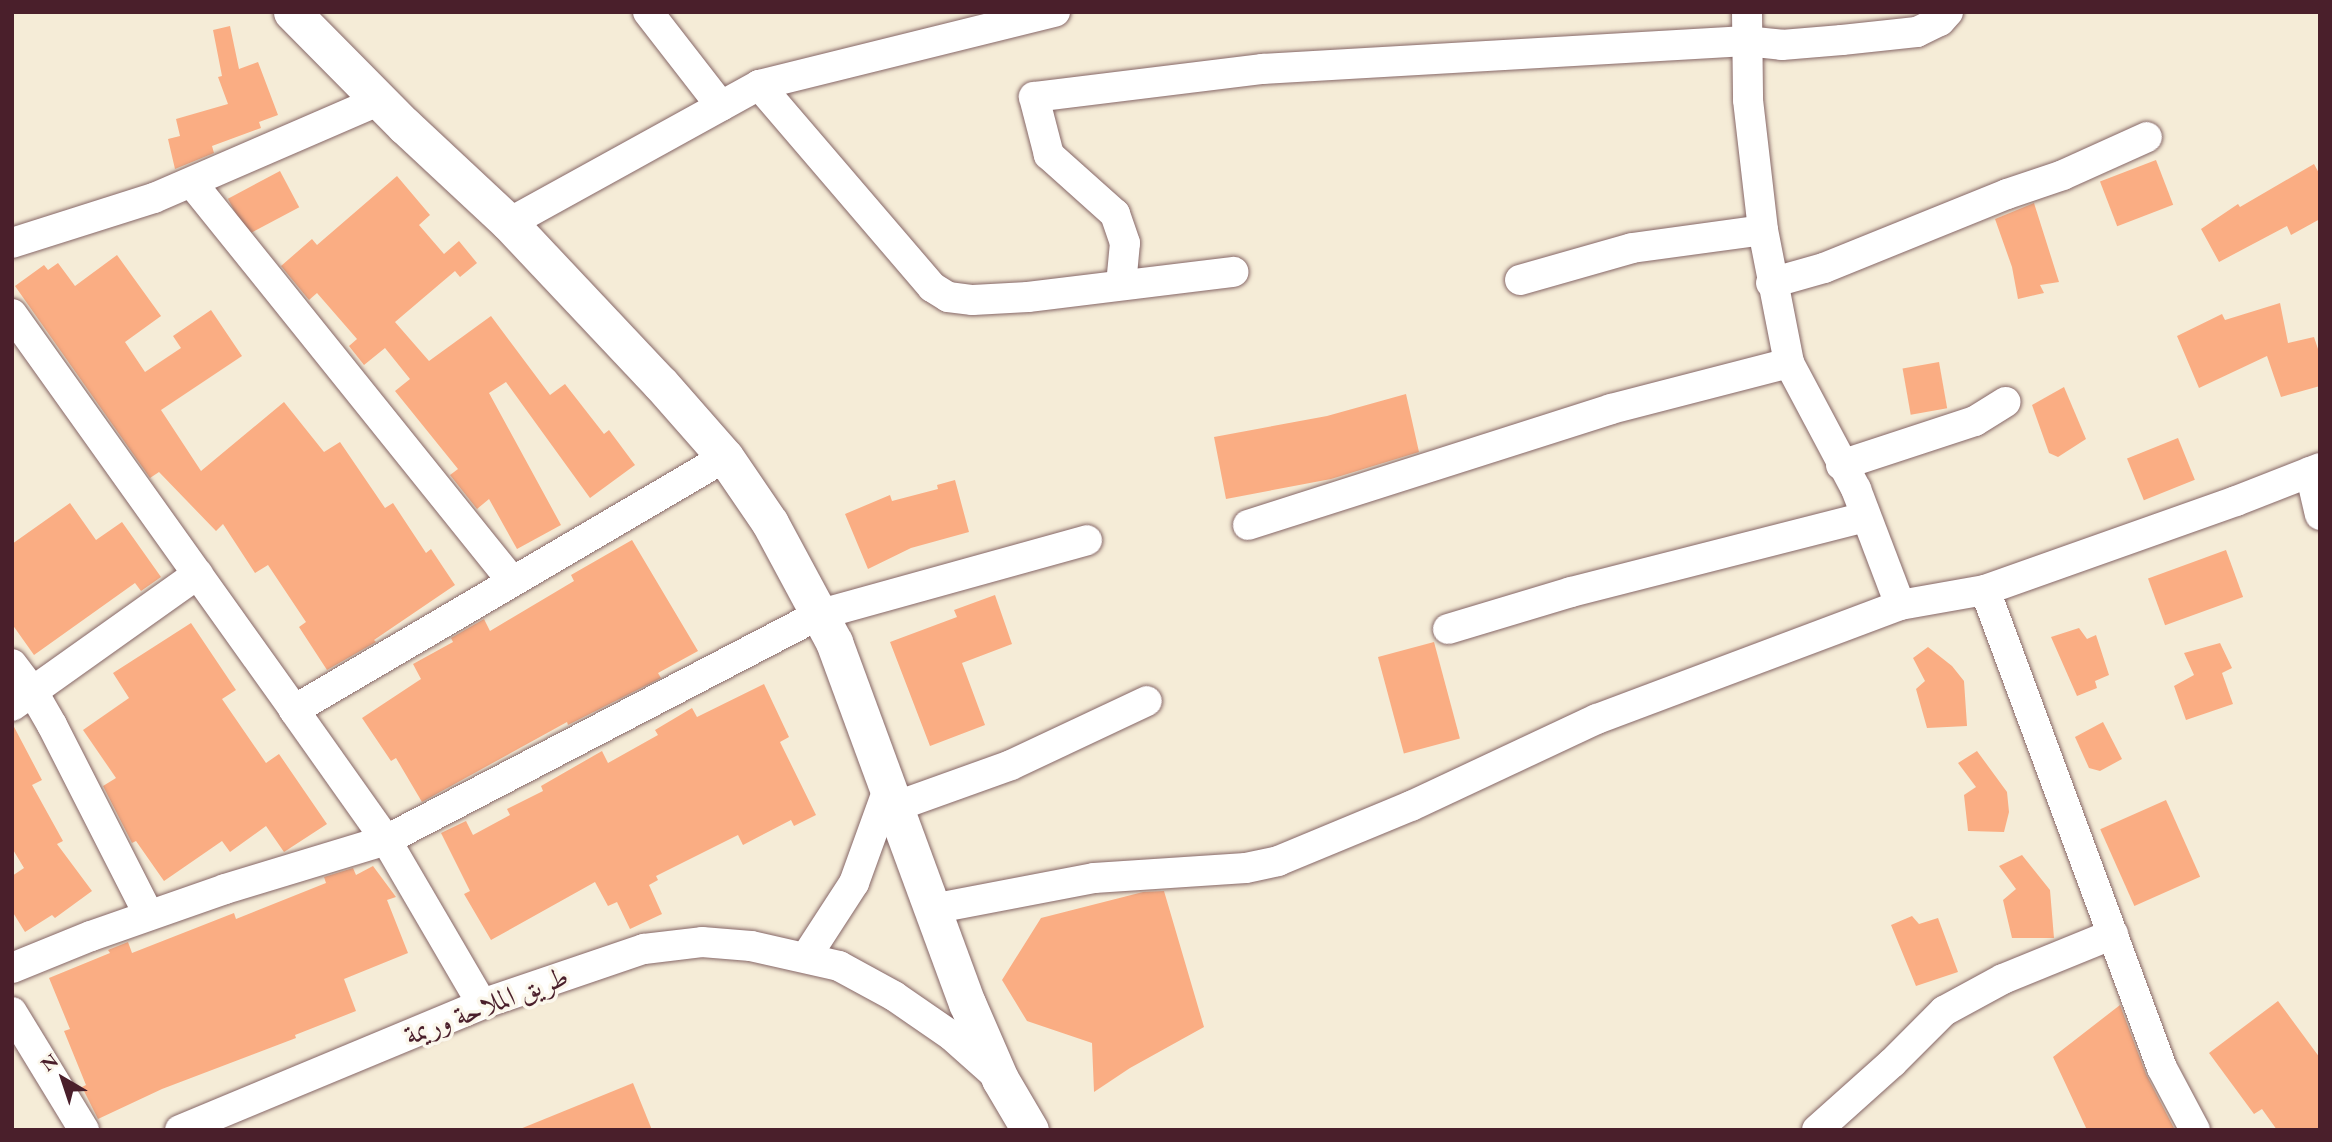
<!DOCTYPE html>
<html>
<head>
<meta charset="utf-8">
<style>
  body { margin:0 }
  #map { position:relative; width:2332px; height:1142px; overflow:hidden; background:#f5ecd7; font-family:"EB Garamond",Amiri,serif }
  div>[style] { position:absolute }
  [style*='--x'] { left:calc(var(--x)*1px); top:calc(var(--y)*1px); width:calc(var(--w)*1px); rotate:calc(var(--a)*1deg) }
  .building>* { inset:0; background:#faad83; transform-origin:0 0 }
  .roads { filter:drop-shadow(0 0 2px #866767) drop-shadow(0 0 2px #866767) }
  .minor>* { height:30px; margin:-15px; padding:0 15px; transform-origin:15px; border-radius:15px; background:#fff }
  .major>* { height:37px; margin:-18.5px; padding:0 18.5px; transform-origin:18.5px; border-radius:18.5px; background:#fff }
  span { translate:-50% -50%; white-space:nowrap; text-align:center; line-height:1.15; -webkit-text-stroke:7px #fbf7ec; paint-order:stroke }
  .street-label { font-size:28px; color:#4a1f2b }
  .frame { position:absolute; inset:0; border:14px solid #4a1f2b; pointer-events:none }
  .north { position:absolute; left:28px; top:1044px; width:70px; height:70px; -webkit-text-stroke:5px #fbf7ec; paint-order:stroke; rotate:321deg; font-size:19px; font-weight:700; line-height:28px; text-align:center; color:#4a1f2b }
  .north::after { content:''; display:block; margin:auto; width:24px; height:32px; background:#4a1f2b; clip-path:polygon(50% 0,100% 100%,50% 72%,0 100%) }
</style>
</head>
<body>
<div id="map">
  <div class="building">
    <i style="clip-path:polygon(230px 26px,239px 69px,258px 62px,278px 115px,259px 122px,261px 128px,212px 146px,214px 153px,175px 169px,168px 139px,180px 136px,176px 119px,228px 104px,218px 77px,222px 76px,213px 30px)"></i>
    <i style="left:2156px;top:160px;width:48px;height:60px;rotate:69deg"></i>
    <i style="clip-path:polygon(2314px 164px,2320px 175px,2320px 219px,2291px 235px,2287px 226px,2219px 262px,2201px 229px,2238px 204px,2240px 207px)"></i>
    <i style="left:280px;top:171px;width:41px;height:59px;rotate:62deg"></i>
    <i style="clip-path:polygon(397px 176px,430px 215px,419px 225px,444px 254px,459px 241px,477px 263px,460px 277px,455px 271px,395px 322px,429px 361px,491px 316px,550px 395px,565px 384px,604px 434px,609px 430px,635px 465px,590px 498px,506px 382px,489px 393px,561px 525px,517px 549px,489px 499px,477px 509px,450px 475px,458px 469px,395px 391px,410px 379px,385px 348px,364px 365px,349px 346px,357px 339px,317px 293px,309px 300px,281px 266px,312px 239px,317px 245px)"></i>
    <i style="clip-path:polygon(2034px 203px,2059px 282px,2040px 285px,2044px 293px,2018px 299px,2012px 267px,1995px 219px)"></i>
    <i style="clip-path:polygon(117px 255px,161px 316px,125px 342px,145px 372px,181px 348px,173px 336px,211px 310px,242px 356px,161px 410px,201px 471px,284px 402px,324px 452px,340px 442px,385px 508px,393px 503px,426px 553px,431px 549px,455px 585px,374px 640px,376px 642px,327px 670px,299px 627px,306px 622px,268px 565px,255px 573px,223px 524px,216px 531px,159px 472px,150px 478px,15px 286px,44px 265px,48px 270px,58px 263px,75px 286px)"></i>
    <i style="clip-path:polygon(2280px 303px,2288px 343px,2314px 337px,2320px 355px,2320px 386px,2281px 397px,2267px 356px,2199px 388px,2177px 336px,2222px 314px,2225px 320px)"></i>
    <i style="left:1939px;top:362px;width:47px;height:37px;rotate:80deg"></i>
    <i style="clip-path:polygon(2064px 387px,2086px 439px,2058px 457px,2049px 453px,2032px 405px)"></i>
    <i style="clip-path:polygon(1406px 394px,1419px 452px,1331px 479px,1226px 499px,1214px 437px,1327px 416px)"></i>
    <i style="left:2178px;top:438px;width:45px;height:55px;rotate:68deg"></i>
    <i style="clip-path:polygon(955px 480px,969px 532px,911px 548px,868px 569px,845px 514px,890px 495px,892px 501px,938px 489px,937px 485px)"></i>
    <i style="clip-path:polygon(70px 503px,96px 540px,122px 522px,161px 577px,141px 591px,135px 583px,34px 655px,12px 624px,12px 544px)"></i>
    <i style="clip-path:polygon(632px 540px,698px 651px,658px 673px,661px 678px,568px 725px,567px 722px,422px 802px,396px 758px,391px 761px,362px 718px,421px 679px,413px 664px,453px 642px,451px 638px,484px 619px,490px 631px,574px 581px,571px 575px)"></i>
    <i style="left:2226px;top:550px;width:50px;height:83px;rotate:70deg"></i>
    <i style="clip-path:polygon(995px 595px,1012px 644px,962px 663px,985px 725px,930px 746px,890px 642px,957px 617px,954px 610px)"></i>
    <i style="clip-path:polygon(191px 623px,236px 690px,222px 699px,266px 763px,279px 754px,327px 824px,284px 852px,266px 826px,230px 852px,222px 841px,164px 881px,136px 841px,132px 843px,103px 786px,116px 778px,83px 730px,129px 698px,113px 673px)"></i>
    <i style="clip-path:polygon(2079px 628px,2087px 639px,2096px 635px,2109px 675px,2095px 681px,2097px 688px,2077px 696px,2051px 637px)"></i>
    <i style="left:1434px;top:642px;width:100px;height:58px;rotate:75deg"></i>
    <i style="clip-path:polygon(2220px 643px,2232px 668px,2222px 673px,2233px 704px,2186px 720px,2174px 686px,2194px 675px,2184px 653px)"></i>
    <i style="clip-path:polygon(1928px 647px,1952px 666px,1964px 681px,1967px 726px,1927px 728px,1916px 689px,1925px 681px,1913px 658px)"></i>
    <i style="clip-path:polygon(764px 684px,789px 737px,780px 742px,816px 815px,794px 826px,791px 820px,743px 845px,738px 835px,656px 876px,658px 880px,649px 885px,662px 914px,630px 929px,617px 902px,608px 906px,595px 882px,491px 940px,464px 894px,470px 891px,441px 833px,466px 821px,473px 835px,510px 815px,507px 809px,543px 791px,541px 786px,602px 751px,608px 763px,658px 735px,655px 730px,692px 708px,697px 717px)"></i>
    <i style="clip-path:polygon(2103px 722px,2122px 759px,2100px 771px,2089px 768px,2075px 737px)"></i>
    <i style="clip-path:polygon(12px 723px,42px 780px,32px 785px,63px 841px,57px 844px,92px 891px,55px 918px,52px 915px,25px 932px,12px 911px,12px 876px,24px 868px,12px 848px)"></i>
    <i style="clip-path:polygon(1977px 751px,2007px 792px,2009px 812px,2004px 832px,1968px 831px,1964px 795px,1976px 787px,1958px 763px)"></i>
    <i style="left:2166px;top:800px;width:84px;height:72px;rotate:66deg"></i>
    <i style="clip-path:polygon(2022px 855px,2050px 890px,2054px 938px,2012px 938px,2003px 900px,2016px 889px,1999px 866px)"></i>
    <i style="clip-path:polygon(373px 866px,396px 897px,387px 900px,408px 953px,344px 979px,356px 1011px,295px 1035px,296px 1038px,162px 1089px,98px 1119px,82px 1087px,86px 1085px,64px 1031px,70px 1029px,49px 978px,110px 953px,108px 950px,128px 942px,132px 953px,234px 913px,236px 919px,326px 883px,324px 877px,353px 868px,356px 875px)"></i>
    <i style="clip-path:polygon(1164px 891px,1204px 1027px,1130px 1068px,1094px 1092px,1092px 1043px,1027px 1021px,1002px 980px,1041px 918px,1143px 892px)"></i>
    <i style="clip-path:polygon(1912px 916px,1919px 924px,1938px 918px,1958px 972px,1916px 986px,1891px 925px)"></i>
    <i style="clip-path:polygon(2278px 1001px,2320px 1058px,2320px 1130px,2277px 1130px,2262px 1109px,2254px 1114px,2209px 1053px)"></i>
    <i style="clip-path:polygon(2120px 1005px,2146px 1074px,2175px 1130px,2087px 1130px,2053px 1057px)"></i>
    <i style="clip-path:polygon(633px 1083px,652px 1130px,520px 1130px,520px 1129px)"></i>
  </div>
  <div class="roads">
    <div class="minor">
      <i style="--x:648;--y:12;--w:119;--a:52.2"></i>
      <i style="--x:1747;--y:12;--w:88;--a:89.3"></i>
      <i style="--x:1748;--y:100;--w:131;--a:83.4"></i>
      <i style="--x:1763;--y:230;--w:136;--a:78.9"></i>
      <i style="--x:1789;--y:363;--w:143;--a:62"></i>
      <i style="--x:1856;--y:489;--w:124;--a:69.2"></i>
      <i style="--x:759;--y:85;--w:305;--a:-13.9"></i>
      <i style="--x:192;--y:183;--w:511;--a:51.2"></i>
      <i style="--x:509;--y:223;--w:286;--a:-28.9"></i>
      <i style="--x:759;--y:85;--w:266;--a:49.4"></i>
      <i style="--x:932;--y:287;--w:19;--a:32"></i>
      <i style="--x:948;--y:297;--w:25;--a:7"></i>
      <i style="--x:973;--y:300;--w:55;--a:-3.1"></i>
      <i style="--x:1028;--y:297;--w:207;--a:-7"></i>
      <i style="--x:12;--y:243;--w:149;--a:-17.6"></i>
      <i style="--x:154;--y:198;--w:246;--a:-23.4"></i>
      <i style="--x:1520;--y:280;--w:116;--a:-15.9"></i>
      <i style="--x:1632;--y:248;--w:132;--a:-7.8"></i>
      <i style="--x:1771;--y:283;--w:55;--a:-15.8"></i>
      <i style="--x:1824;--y:268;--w:197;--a:-22"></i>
      <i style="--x:2007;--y:194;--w:59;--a:-18.7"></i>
      <i style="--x:2063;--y:175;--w:92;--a:-24.3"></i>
      <i style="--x:1121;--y:285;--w:42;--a:-84.6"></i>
      <i style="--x:1125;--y:243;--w:31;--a:-109"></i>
      <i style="--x:1115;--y:214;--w:89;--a:-138.2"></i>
      <i style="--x:1049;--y:155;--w:60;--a:-104.5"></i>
      <i style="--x:1034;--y:97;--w:230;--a:-7"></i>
      <i style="--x:1262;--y:69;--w:485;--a:-3.3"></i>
      <i style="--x:1746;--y:41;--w:36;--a:6"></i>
      <i style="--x:1782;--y:45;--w:60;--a:-4.8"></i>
      <i style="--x:1842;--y:40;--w:75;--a:-6.1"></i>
      <i style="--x:1917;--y:32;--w:25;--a:-26"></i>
      <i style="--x:1940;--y:21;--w:12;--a:-48"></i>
      <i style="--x:12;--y:314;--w:486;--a:54.5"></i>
      <i style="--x:1841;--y:465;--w:141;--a:-18.2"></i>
      <i style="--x:1975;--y:421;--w:36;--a:-32"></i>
      <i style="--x:2310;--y:472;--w:44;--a:76.9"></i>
      <i style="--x:1248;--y:525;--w:381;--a:-17.7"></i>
      <i style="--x:1611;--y:409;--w:184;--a:-14.5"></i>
      <i style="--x:1985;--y:590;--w:510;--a:69.68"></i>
      <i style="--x:2162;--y:1068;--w:70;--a:62"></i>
      <i style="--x:1448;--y:629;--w:128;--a:-16.7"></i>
      <i style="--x:1571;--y:592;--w:304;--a:-14.3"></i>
      <i style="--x:12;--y:664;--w:35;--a:53"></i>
      <i style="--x:33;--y:692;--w:38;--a:60"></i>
      <i style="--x:52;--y:725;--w:213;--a:63"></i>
      <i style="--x:12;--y:706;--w:228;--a:-35.4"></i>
      <i style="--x:894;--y:807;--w:124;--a:-19.7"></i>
      <i style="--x:1011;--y:765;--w:150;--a:-25.2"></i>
      <i style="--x:932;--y:909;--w:165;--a:-10.8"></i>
      <i style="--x:1094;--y:878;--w:152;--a:-3.8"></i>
      <i style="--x:1246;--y:868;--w:33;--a:-12"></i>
      <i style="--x:1278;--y:861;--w:144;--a:-22.5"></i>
      <i style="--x:1411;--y:806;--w:205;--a:-25.1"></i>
      <i style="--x:1597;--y:719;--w:324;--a:-20.6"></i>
      <i style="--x:1900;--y:605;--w:86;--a:-10"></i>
      <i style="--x:1985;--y:590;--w:266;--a:-19.5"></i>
      <i style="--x:2236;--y:501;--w:90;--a:-21.4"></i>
      <i style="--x:806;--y:957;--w:88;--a:-57"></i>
      <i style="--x:854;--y:883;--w:97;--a:-70.1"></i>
      <i style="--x:12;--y:968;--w:85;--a:-22.1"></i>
      <i style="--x:91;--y:936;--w:142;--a:-19.3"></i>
      <i style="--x:225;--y:889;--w:168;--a:-16.9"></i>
      <i style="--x:386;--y:840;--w:490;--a:-27.5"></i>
      <i style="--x:821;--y:614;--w:276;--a:-15.5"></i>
      <i style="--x:482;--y:1004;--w:190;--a:-120.3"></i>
      <i style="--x:386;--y:840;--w:159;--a:-125.3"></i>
      <i style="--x:294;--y:710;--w:500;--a:-30.4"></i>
      <i style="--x:12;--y:1012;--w:138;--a:58.6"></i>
      <i style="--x:180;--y:1130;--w:327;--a:-22.6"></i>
      <i style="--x:482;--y:1004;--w:171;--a:-18.8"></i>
      <i style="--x:644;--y:949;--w:58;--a:-6.9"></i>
      <i style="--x:702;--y:942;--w:49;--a:4.7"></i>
      <i style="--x:751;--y:946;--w:90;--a:12.8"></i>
      <i style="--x:839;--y:966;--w:63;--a:28.6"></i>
      <i style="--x:894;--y:996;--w:70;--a:34.6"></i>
      <i style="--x:952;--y:1036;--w:59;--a:41.6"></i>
      <i style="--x:1817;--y:1130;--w:101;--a:-41.8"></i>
      <i style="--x:1892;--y:1063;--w:74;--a:-45"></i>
      <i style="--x:1944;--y:1011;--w:67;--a:-28.5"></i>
      <i style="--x:2003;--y:979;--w:119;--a:-22.2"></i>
    </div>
    <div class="major">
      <i style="--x:292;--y:12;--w:161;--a:45.3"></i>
      <i style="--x:405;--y:126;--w:142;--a:43"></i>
      <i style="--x:509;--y:223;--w:220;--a:46.7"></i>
      <i style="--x:660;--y:383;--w:98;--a:48.7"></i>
      <i style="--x:725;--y:457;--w:80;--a:55.7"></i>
      <i style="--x:770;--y:523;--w:135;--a:61.7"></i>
      <i style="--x:834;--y:642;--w:385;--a:69.8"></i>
      <i style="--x:967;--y:1003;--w:83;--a:66.5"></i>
      <i style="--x:1000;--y:1079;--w:59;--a:59.5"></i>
    </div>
  </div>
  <div class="street-label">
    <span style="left:486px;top:1005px;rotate:-21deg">طريق الملاحة وريمة</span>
  </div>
  <div class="frame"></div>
  <div class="north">N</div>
</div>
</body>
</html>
